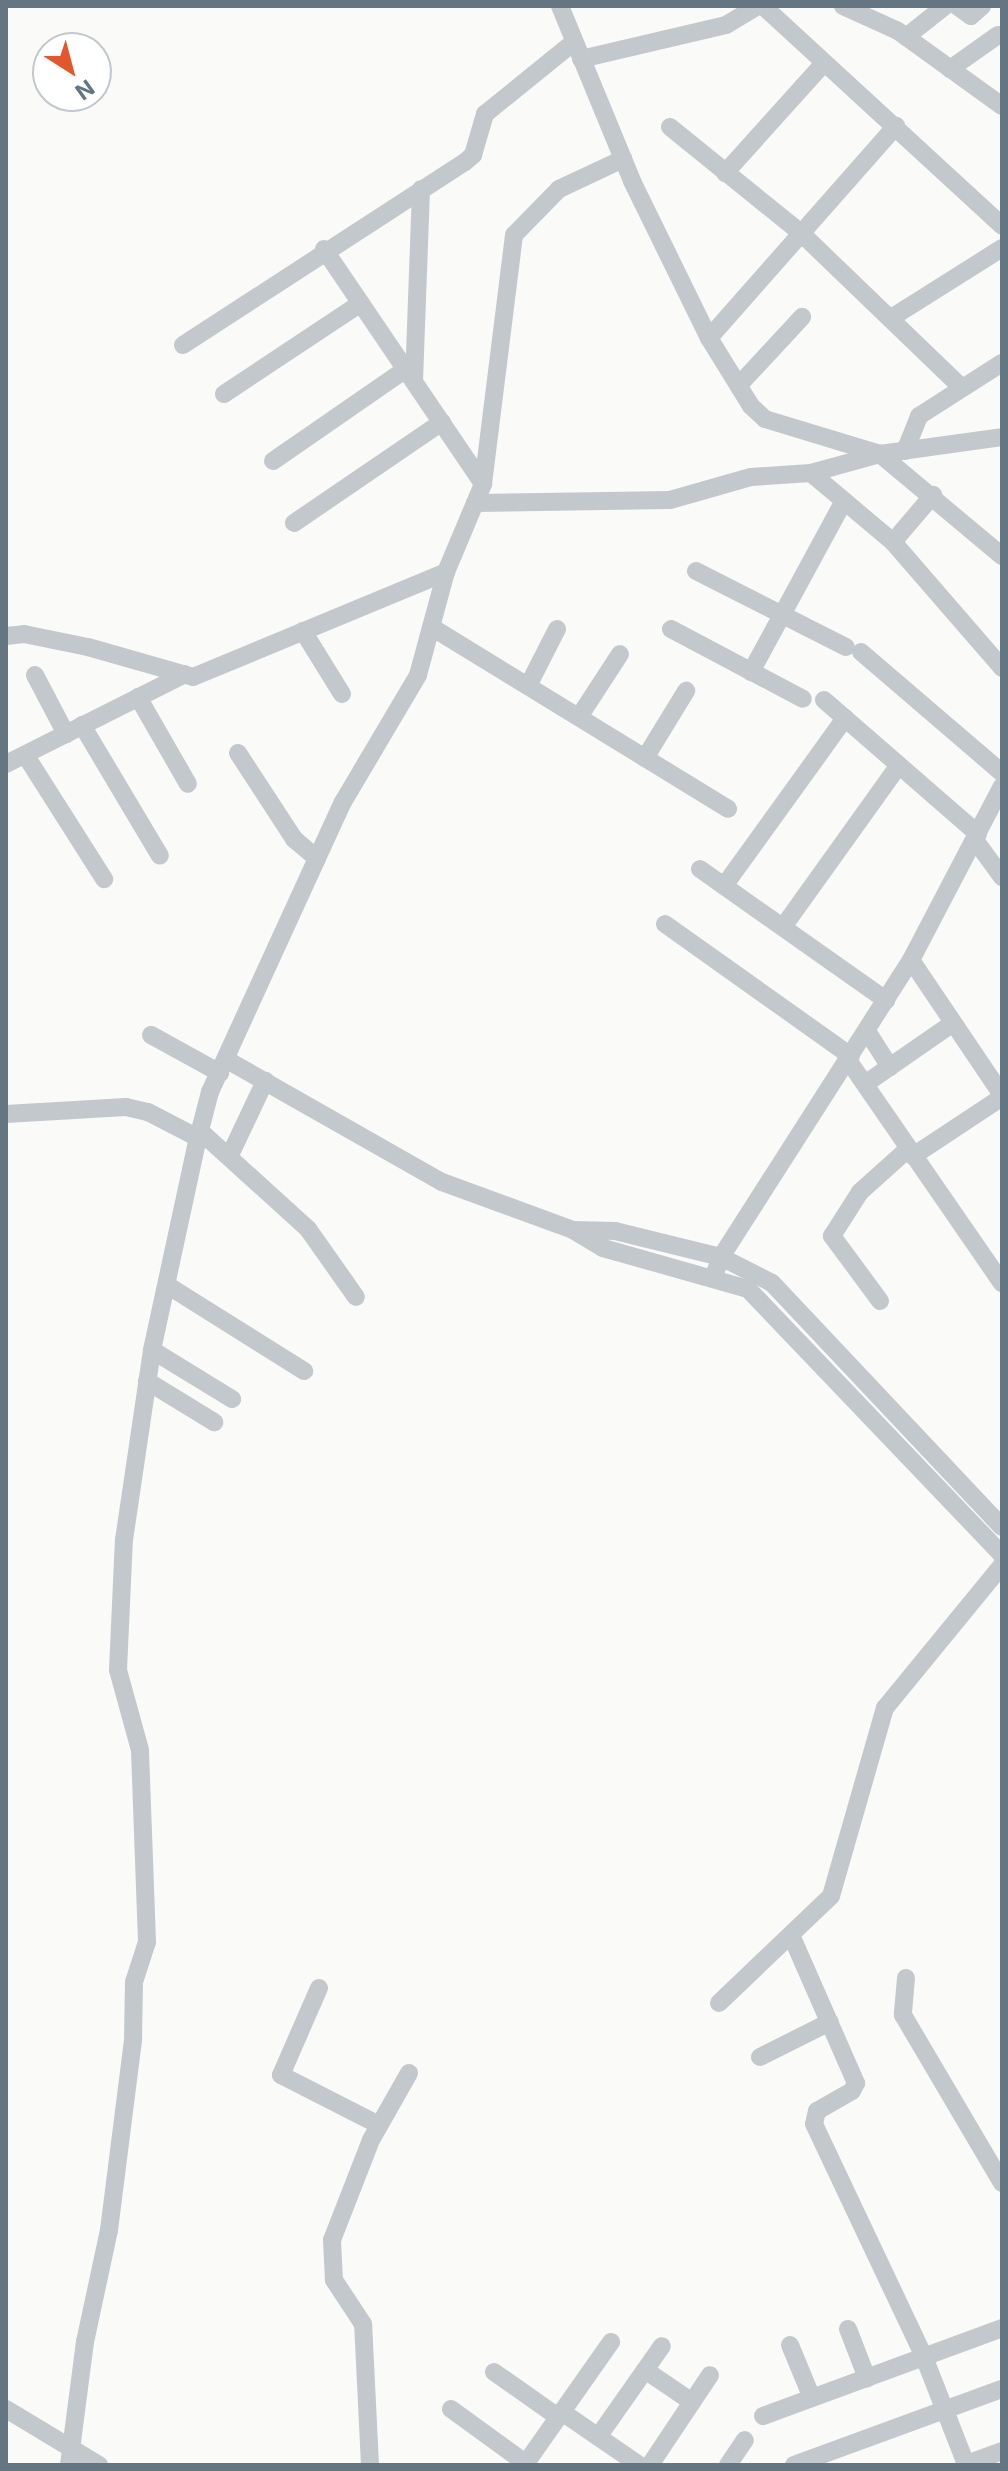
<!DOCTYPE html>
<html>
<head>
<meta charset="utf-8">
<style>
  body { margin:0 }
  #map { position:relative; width:1008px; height:2471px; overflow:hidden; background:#fafaf8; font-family:Inter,sans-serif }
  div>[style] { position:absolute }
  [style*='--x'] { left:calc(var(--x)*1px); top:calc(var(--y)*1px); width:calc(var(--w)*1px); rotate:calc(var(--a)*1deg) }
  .minor>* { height:18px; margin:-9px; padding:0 9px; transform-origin:9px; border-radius:9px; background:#c3c8cc }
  span { translate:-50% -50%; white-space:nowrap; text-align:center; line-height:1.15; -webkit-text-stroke:8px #fff; paint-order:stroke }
  .frame { position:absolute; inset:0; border:8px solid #657683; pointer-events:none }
  .north { position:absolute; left:32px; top:32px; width:80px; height:80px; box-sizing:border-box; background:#fff; border:2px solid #c1c8cd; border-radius:50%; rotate:144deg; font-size:22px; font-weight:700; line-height:32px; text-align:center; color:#657683 }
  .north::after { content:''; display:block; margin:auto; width:28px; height:36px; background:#e4572e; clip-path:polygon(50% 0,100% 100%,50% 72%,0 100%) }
</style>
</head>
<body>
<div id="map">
  <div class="minor">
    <i style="--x:560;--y:6;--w:189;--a:67.6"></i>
    <i style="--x:632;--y:181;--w:175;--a:63.9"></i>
    <i style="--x:709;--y:338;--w:80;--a:58.3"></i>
    <i style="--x:751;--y:406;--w:19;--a:43"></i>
    <i style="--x:765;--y:419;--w:120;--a:16.9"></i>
    <i style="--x:880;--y:454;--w:159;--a:39.9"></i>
    <i style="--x:763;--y:6;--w:325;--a:42.6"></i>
    <i style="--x:843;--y:6;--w:60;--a:24.4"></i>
    <i style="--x:898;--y:31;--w:128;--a:35.8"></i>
    <i style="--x:957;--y:6;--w:17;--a:36"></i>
    <i style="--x:971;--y:16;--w:15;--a:-42"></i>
    <i style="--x:906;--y:37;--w:50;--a:-38.5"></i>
    <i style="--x:581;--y:59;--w:149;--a:-13.2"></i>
    <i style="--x:726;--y:25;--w:37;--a:-31"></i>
    <i style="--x:950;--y:69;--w:59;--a:-35.3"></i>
    <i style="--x:670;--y:127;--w:169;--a:39"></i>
    <i style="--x:801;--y:233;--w:221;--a:43.9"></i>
    <i style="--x:725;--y:173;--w:147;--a:-48"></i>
    <i style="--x:324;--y:249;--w:284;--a:55.9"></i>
    <i style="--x:891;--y:318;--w:131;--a:-32.2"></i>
    <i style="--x:709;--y:338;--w:283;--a:-48.6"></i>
    <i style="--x:183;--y:345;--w:336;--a:-33"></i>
    <i style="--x:465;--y:162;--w:11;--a:-41"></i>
    <i style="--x:473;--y:155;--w:43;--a:-73.7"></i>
    <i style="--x:485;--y:114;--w:114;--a:-39"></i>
    <i style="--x:414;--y:381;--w:192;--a:-87.9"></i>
    <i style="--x:739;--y:385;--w:93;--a:-47.2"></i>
    <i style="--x:224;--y:394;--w:164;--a:-33.6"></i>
    <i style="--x:905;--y:451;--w:38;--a:-68"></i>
    <i style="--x:919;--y:416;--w:98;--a:-32.6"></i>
    <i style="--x:273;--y:461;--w:162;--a:-34.7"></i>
    <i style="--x:811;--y:473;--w:107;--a:40.1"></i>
    <i style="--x:893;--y:542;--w:167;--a:49.1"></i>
    <i style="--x:475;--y:503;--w:195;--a:-0.9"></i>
    <i style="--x:670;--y:500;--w:84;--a:-15.9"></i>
    <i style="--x:751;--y:477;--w:60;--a:-3.8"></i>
    <i style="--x:811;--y:473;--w:72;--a:-15.4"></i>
    <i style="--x:880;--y:454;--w:123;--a:-7.9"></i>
    <i style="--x:294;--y:523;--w:179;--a:-34.3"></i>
    <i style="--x:893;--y:542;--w:62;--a:-49.6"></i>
    <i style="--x:696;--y:571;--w:168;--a:26.9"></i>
    <i style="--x:433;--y:628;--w:346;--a:31.5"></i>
    <i style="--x:671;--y:629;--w:149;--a:27.9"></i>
    <i style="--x:303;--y:631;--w:74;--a:58.2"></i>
    <i style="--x:6;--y:636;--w:18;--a:-6"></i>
    <i style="--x:24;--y:634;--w:65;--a:11.5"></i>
    <i style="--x:88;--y:647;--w:109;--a:15.9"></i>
    <i style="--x:193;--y:677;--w:274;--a:-22.5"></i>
    <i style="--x:861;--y:652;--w:186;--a:40.6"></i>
    <i style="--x:751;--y:672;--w:195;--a:-61.5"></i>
    <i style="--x:35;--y:675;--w:67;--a:62.3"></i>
    <i style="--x:528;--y:686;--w:64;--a:-63"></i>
    <i style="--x:138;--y:697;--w:100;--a:60.1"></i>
    <i style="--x:824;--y:700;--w:204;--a:41"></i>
    <i style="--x:579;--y:717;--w:75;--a:-56.9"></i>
    <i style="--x:82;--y:725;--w:152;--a:59.2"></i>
    <i style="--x:238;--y:753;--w:103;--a:56.9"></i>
    <i style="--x:294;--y:839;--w:30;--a:40"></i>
    <i style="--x:26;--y:756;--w:146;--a:57.6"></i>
    <i style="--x:645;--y:758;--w:79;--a:-58.5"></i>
    <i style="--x:6;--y:764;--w:200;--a:-26.7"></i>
    <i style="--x:975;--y:840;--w:46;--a:53.9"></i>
    <i style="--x:700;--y:869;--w:228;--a:35.2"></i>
    <i style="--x:724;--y:886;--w:207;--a:-54.2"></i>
    <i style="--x:665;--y:924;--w:228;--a:35.4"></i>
    <i style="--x:783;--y:927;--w:199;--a:-54.4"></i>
    <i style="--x:911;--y:960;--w:163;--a:56"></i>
    <i style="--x:867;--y:1031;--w:43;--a:57.4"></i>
    <i style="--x:151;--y:1035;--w:79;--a:28.8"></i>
    <i style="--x:227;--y:1060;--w:247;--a:29.6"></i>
    <i style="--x:442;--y:1182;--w:140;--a:20.1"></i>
    <i style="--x:573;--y:1230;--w:35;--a:31"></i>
    <i style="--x:603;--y:1248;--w:151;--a:15.8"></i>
    <i style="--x:748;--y:1289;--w:368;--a:46.3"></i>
    <i style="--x:848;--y:1060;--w:271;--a:55.4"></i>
    <i style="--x:865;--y:1084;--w:107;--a:-34.7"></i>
    <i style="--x:6;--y:1114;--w:120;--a:-3.3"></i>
    <i style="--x:126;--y:1107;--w:23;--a:13"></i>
    <i style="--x:148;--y:1112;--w:56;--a:27.5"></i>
    <i style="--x:200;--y:1131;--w:146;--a:42.2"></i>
    <i style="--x:308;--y:1229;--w:83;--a:54.8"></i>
    <i style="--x:231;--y:1153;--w:80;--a:-64.7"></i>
    <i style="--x:913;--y:1156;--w:107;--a:-33.5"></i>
    <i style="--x:573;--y:1230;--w:42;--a:1.4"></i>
    <i style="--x:615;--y:1231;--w:109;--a:13.8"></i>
    <i style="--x:721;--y:1257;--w:57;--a:27"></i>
    <i style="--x:772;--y:1283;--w:335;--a:46.7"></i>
    <i style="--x:713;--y:1278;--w:22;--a:-69"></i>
    <i style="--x:721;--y:1257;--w:353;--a:-57.4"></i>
    <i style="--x:911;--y:960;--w:196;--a:-62.4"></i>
    <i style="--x:167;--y:1285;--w:162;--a:32.1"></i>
    <i style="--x:880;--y:1301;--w:81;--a:-126.4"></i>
    <i style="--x:832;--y:1236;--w:52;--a:-57.5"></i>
    <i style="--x:860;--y:1192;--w:64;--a:-41.9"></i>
    <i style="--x:152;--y:1350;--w:94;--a:31.5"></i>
    <i style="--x:147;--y:1381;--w:79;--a:31.5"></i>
    <i style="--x:791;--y:1935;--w:162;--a:66.3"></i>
    <i style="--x:856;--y:2083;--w:9;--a:117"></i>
    <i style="--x:852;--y:2091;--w:40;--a:150.3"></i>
    <i style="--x:817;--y:2111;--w:13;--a:103"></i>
    <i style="--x:814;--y:2124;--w:258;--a:64.7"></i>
    <i style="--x:924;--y:2357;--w:115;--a:68.6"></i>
    <i style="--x:906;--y:1978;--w:37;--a:95"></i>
    <i style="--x:903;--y:2015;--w:195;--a:59.5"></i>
    <i style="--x:319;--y:1988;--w:95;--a:113.6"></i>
    <i style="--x:281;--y:2075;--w:110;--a:27"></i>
    <i style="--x:719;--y:2003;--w:155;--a:-43.7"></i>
    <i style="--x:831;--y:1896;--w:196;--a:-74"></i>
    <i style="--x:885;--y:1708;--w:185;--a:-50.7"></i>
    <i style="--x:760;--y:2057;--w:78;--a:-26.6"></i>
    <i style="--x:848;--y:2329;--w:53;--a:68.8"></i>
    <i style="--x:790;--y:2345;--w:57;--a:67.5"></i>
    <i style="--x:645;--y:2370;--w:57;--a:34.2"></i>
    <i style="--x:494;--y:2372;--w:78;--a:35.1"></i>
    <i style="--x:6;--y:2409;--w:109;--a:31.1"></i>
    <i style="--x:451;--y:2409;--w:95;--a:36"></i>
    <i style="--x:562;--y:2412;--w:93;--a:34.5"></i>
    <i style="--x:763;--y:2416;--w:255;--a:-20.2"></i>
    <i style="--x:598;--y:2437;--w:111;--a:-54.9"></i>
    <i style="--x:526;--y:2463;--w:148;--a:-54.9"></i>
    <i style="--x:69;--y:2465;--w:124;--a:-82.6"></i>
    <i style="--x:85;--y:2342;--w:115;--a:-77.9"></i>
    <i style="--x:109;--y:2230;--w:193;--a:-82.8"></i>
    <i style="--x:133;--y:2039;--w:57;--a:-89"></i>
    <i style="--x:134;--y:1982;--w:42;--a:-72"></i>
    <i style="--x:147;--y:1942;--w:192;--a:-92.1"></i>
    <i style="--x:140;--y:1750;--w:83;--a:-105.4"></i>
    <i style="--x:118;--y:1670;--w:130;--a:-87.4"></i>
    <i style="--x:124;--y:1540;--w:192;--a:-81.6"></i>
    <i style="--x:152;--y:1350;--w:217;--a:-77.8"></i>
    <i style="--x:198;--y:1138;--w:48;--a:-75.4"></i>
    <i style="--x:210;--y:1092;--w:319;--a:-65.4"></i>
    <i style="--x:343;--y:802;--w:147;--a:-59.4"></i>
    <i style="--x:418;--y:675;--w:107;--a:-74.8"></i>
    <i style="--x:446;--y:572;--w:95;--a:-67.2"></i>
    <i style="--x:483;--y:484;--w:251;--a:-82.9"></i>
    <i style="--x:514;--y:235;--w:64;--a:-45.6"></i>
    <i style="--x:559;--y:189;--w:71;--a:-25.1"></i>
    <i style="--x:370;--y:2465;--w:141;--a:-92.8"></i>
    <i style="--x:363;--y:2324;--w:53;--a:-123.4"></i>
    <i style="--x:334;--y:2280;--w:40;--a:-92.9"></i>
    <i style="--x:332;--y:2240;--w:107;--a:-68.7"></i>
    <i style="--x:371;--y:2140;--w:77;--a:-60.4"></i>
    <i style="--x:650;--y:2465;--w:108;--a:-56.3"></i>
    <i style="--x:728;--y:2465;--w:30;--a:-56"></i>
    <i style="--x:794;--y:2465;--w:221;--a:-20.1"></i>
    <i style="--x:964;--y:2465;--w:40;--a:-20.2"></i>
  </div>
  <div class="frame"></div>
  <div class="north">N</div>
</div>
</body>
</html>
